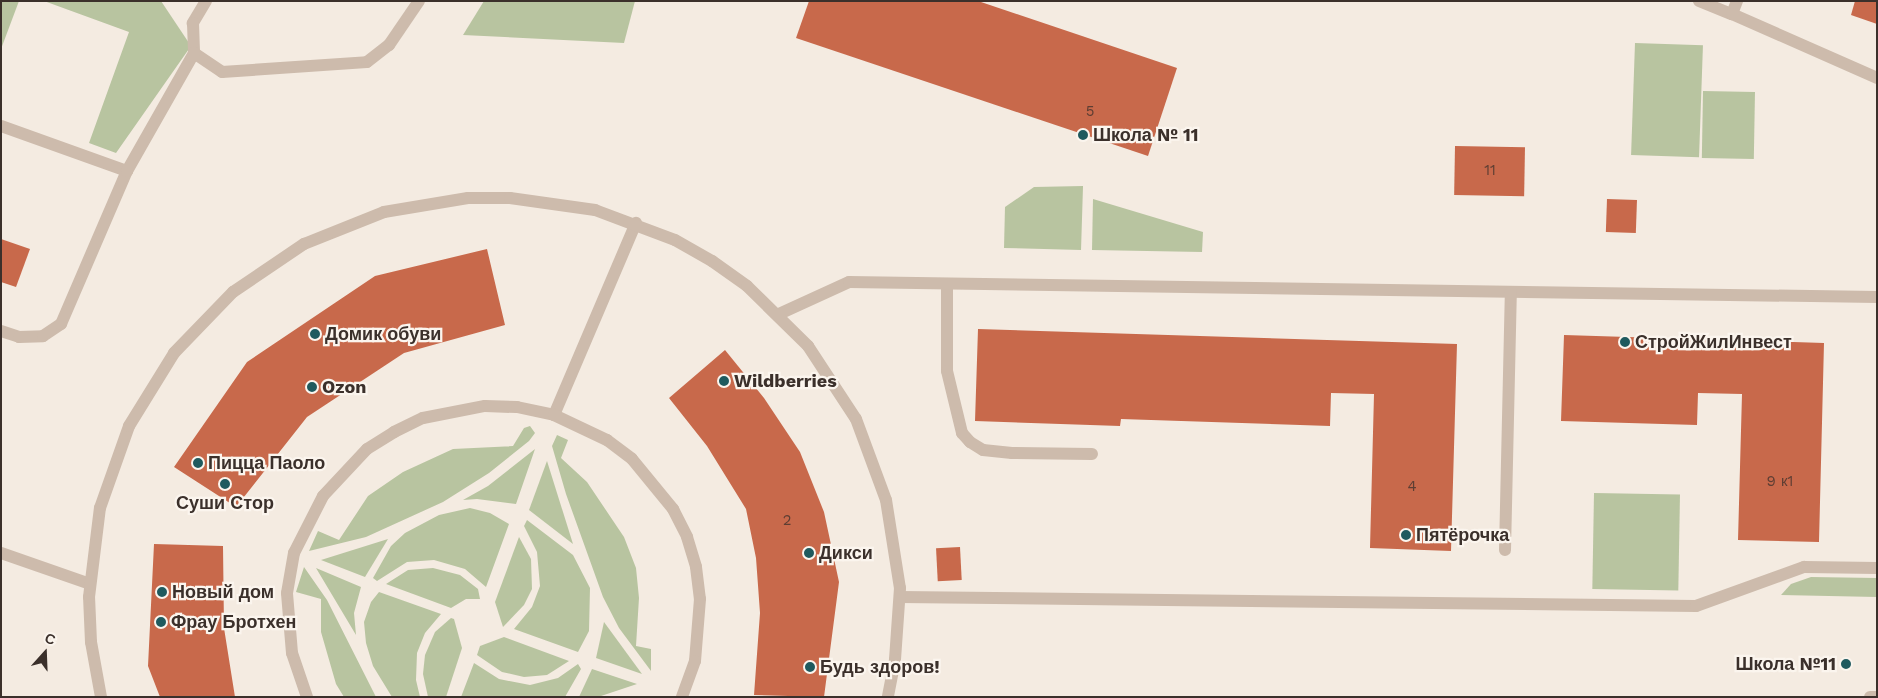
<!DOCTYPE html>
<html>
<head>
<meta charset="utf-8">
<style>
  body { margin:0 }
  #map { position:relative; width:1878px; height:698px; overflow:hidden; background:#f4ebe1; font-family:"Work Sans",sans-serif }
  div>[style] { position:absolute }
  [style*='--x'] { left:calc(var(--x)*1px); top:calc(var(--y)*1px); width:calc(var(--w)*1px); rotate:calc(var(--a)*1deg) }
  .green>* { inset:0; background:#b8c4a0; transform-origin:0 0 }
  .building>* { inset:0; background:#c8694b; transform-origin:0 0 }
  .minor>* { height:12px; margin:-6px; padding:0 6px; transform-origin:6px; border-radius:6px; background:#cdbbac }
  .dots>* { width:14px; height:14px; translate:-50% -50%; box-sizing:border-box; border:2px solid #fbf5ee; border-radius:50% }
  span { translate:-50% -50%; white-space:nowrap; text-align:center; line-height:1.15; -webkit-text-stroke:4.5px #fbf5ee; paint-order:stroke }
  .number-label { font-size:15px; color:#5e3e33 }
  .number-label span { -webkit-text-stroke-width:0 }
  .poi-label { font-size:18px; color:#3b302b; font-weight:700 }
  .left { translate:0 -50%; text-align:left }
  .right { translate:-100% -50%; text-align:right }
  .frame { position:absolute; inset:0; border:2px solid #3b302b; pointer-events:none }
  .north { position:absolute; left:20px; top:628px; width:50px; height:50px; -webkit-text-stroke:4px #fbf5ee; paint-order:stroke; rotate:20deg; font-size:14px; font-weight:700; line-height:20px; text-align:center; color:#3b302b }
  .north::after { content:''; display:block; margin:auto; width:18px; height:22px; background:#3b302b; clip-path:polygon(50% 0,100% 100%,50% 72%,0 100%) }
</style>
</head>
<body>
<div id="map">
  <div class="green">
    <i style="clip-path:polygon(1px 1px,19px 1px,1px 49px)"></i>
    <i style="clip-path:polygon(44px 1px,161px 1px,191px 46px,116px 153px,89px 143px,129px 32px)"></i>
    <i style="clip-path:polygon(484px 1px,635px 1px,624px 43px,463px 35px)"></i>
    <i style="left:1635px;top:43px;width:68px;height:112px;rotate:2deg"></i>
    <i style="left:1703px;top:91px;width:52px;height:67px;rotate:1deg"></i>
    <i style="clip-path:polygon(1083px 186px,1081px 250px,1004px 248px,1005px 207px,1034px 187px)"></i>
    <i style="clip-path:polygon(1093px 199px,1203px 232px,1202px 252px,1092px 250px)"></i>
    <i style="clip-path:polygon(530px 426px,535px 433px,529px 441px,489px 473px,443px 502px,366px 537px,309px 551px,318px 531px,339px 540px,368px 496px,403px 472px,453px 449px,513px 446px,524px 428px)"></i>
    <i style="clip-path:polygon(557px 435px,568px 440px,561px 458px,587px 482px,624px 537px,636px 568px,639px 598px,636px 646px,651px 649px,651px 671px,619px 628px,603px 597px,566px 494px,552px 446px)"></i>
    <i style="clip-path:polygon(535px 449px,516px 504px,477px 499px,463px 500px,488px 486px)"></i>
    <i style="clip-path:polygon(547px 461px,573px 544px,529px 510px)"></i>
    <i style="left:1594px;top:493px;width:86px;height:96px;rotate:1deg"></i>
    <i style="clip-path:polygon(470px 508px,490px 513px,509px 524px,486px 587px,465px 569px,434px 560px,407px 562px,377px 581px,373px 578px,391px 546px,405px 533px,439px 515px)"></i>
    <i style="clip-path:polygon(527px 520px,573px 555px,590px 588px,589px 631px,578px 652px,514px 629px,532px 607px,540px 586px,537px 552px,524px 526px)"></i>
    <i style="clip-path:polygon(519px 537px,531px 559px,532px 589px,524px 605px,503px 627px,495px 602px)"></i>
    <i style="clip-path:polygon(388px 539px,365px 577px,321px 560px)"></i>
    <i style="clip-path:polygon(304px 567px,327px 600px,376px 697px,344px 697px,336px 684px,321px 632px,321px 599px,296px 592px)"></i>
    <i style="clip-path:polygon(316px 568px,361px 587px,354px 613px,356px 635px)"></i>
    <i style="clip-path:polygon(433px 568px,460px 575px,478px 589px,480px 599px,466px 599px,451px 608px,386px 584px,408px 570px)"></i>
    <i style="clip-path:polygon(1811px 577px,1877px 578px,1877px 597px,1781px 595px,1791px 584px)"></i>
    <i style="clip-path:polygon(379px 592px,441px 614px,425px 633px,417px 653px,416px 680px,420px 697px,392px 697px,373px 666px,366px 643px,364px 622px,371px 602px)"></i>
    <i style="clip-path:polygon(451px 618px,454px 619px,462px 648px,446px 697px,428px 697px,423px 674px,425px 655px,435px 632px)"></i>
    <i style="clip-path:polygon(604px 622px,642px 674px,596px 658px)"></i>
    <i style="clip-path:polygon(504px 637px,569px 661px,547px 675px,524px 677px,502px 672px,477px 655px,480px 646px)"></i>
    <i style="clip-path:polygon(474px 663px,499px 679px,530px 685px,558px 678px,578px 664px,581px 669px,565px 697px,461px 697px)"></i>
    <i style="clip-path:polygon(592px 669px,637px 684px,598px 697px,579px 697px)"></i>
  </div>
  <div class="building">
    <i style="clip-path:polygon(809px 1px,978px 1px,1177px 68px,1148px 156px,796px 38px)"></i>
    <i style="clip-path:polygon(1855px 1px,1877px 1px,1877px 24px,1851px 15px)"></i>
    <i style="left:1455px;top:146px;width:70px;height:49px;rotate:1deg"></i>
    <i style="left:1607px;top:199px;width:30px;height:33px;rotate:2deg"></i>
    <i style="clip-path:polygon(1px 239px,30px 249px,16px 287px,1px 282px)"></i>
    <i style="clip-path:polygon(487px 249px,505px 325px,404px 353px,307px 417px,236px 507px,174px 467px,247px 362px,375px 276px)"></i>
    <i style="clip-path:polygon(978px 329px,1457px 344px,1451px 551px,1370px 548px,1374px 394px,1331px 393px,1330px 426px,1121px 419px,1120px 426px,975px 421px)"></i>
    <i style="clip-path:polygon(1564px 335px,1824px 343px,1819px 542px,1738px 540px,1742px 394px,1698px 393px,1697px 425px,1561px 421px)"></i>
    <i style="clip-path:polygon(725px 350px,764px 398px,800px 452px,824px 512px,839px 582px,824px 697px,754px 695px,760px 613px,756px 558px,746px 509px,707px 446px,669px 398px)"></i>
    <i style="clip-path:polygon(154px 544px,223px 546px,224px 628px,235px 697px,160px 697px,148px 666px)"></i>
    <i style="left:960px;top:547px;width:33px;height:24px;rotate:87deg"></i>
  </div>
  <div class="minor">
    <i style="--x:206;--y:1;--w:26;--a:121"></i>
    <i style="--x:193;--y:23;--w:30;--a:88"></i>
    <i style="--x:194;--y:53;--w:34;--a:34"></i>
    <i style="--x:222;--y:72;--w:145;--a:-3.9"></i>
    <i style="--x:367;--y:62;--w:28;--a:-38"></i>
    <i style="--x:389;--y:45;--w:53;--a:-55.7"></i>
    <i style="--x:1699;--y:1;--w:35;--a:22"></i>
    <i style="--x:1732;--y:14;--w:14;--a:-69"></i>
    <i style="--x:1732;--y:14;--w:158;--a:23.8"></i>
    <i style="--x:1;--y:126;--w:134;--a:19.7"></i>
    <i style="--x:947;--y:285;--w:86;--a:90"></i>
    <i style="--x:947;--y:371;--w:64;--a:76.4"></i>
    <i style="--x:962;--y:433;--w:12;--a:48"></i>
    <i style="--x:970;--y:442;--w:15;--a:32"></i>
    <i style="--x:983;--y:450;--w:29;--a:6"></i>
    <i style="--x:1012;--y:453;--w:80;--a:0.7"></i>
    <i style="--x:779;--y:314;--w:77;--a:-24.6"></i>
    <i style="--x:849;--y:282;--w:1028;--a:0.84"></i>
    <i style="--x:1;--y:331;--w:19;--a:18"></i>
    <i style="--x:19;--y:337;--w:24;--a:-2"></i>
    <i style="--x:43;--y:336;--w:22;--a:-34"></i>
    <i style="--x:61;--y:324;--w:167;--a:-66.7"></i>
    <i style="--x:127;--y:171;--w:136;--a:-60.4"></i>
    <i style="--x:554;--y:415;--w:209;--a:-66.9"></i>
    <i style="--x:1505;--y:550;--w:258;--a:-88.7"></i>
    <i style="--x:1;--y:553;--w:94;--a:19.2"></i>
    <i style="--x:900;--y:597;--w:796;--a:0.65"></i>
    <i style="--x:1696;--y:606;--w:115;--a:-19.9"></i>
    <i style="--x:1804;--y:567;--w:73;--a:0.8"></i>
    <i style="--x:101;--y:697;--w:56;--a:-100.3"></i>
    <i style="--x:91;--y:642;--w:45;--a:-92.5"></i>
    <i style="--x:89;--y:597;--w:90;--a:-83"></i>
    <i style="--x:100;--y:508;--w:87;--a:-70.5"></i>
    <i style="--x:129;--y:426;--w:86;--a:-58.3"></i>
    <i style="--x:174;--y:353;--w:85;--a:-46"></i>
    <i style="--x:233;--y:292;--w:86;--a:-34.1"></i>
    <i style="--x:304;--y:244;--w:86;--a:-21.8"></i>
    <i style="--x:384;--y:212;--w:85;--a:-9.5"></i>
    <i style="--x:468;--y:198;--w:42;--a:0"></i>
    <i style="--x:510;--y:198;--w:86;--a:8"></i>
    <i style="--x:595;--y:210;--w:85;--a:20.6"></i>
    <i style="--x:675;--y:240;--w:43;--a:29.6"></i>
    <i style="--x:712;--y:261;--w:43;--a:35.5"></i>
    <i style="--x:747;--y:286;--w:86;--a:44.5"></i>
    <i style="--x:808;--y:346;--w:87;--a:56.7"></i>
    <i style="--x:856;--y:419;--w:86;--a:69.7"></i>
    <i style="--x:886;--y:500;--w:89;--a:81"></i>
    <i style="--x:900;--y:588;--w:72;--a:94"></i>
    <i style="--x:895;--y:660;--w:38;--a:101"></i>
    <i style="--x:307;--y:697;--w:46;--a:-108.8"></i>
    <i style="--x:292;--y:653;--w:60;--a:-94.8"></i>
    <i style="--x:287;--y:593;--w:41;--a:-80.1"></i>
    <i style="--x:294;--y:553;--w:64;--a:-63"></i>
    <i style="--x:323;--y:496;--w:64;--a:-46.9"></i>
    <i style="--x:367;--y:449;--w:32;--a:-32"></i>
    <i style="--x:394;--y:432;--w:32;--a:-26"></i>
    <i style="--x:423;--y:418;--w:63;--a:-11"></i>
    <i style="--x:485;--y:406;--w:32;--a:2"></i>
    <i style="--x:517;--y:407;--w:38;--a:12"></i>
    <i style="--x:554;--y:415;--w:59;--a:25.3"></i>
    <i style="--x:607;--y:440;--w:31;--a:37"></i>
    <i style="--x:632;--y:459;--w:65;--a:50.6"></i>
    <i style="--x:673;--y:509;--w:31;--a:63"></i>
    <i style="--x:687;--y:537;--w:31;--a:73"></i>
    <i style="--x:696;--y:567;--w:32;--a:83"></i>
    <i style="--x:700;--y:599;--w:62;--a:94.6"></i>
    <i style="--x:695;--y:661;--w:38;--a:110"></i>
    <i style="--x:1870;--y:697;--w:7;--a:0"></i>
  </div>
  <div class="dots">
    <i style="left:1083px;top:135px;background:#1f5a5e"></i>
    <i style="left:315px;top:334px;background:#1f5a5e"></i>
    <i style="left:1625px;top:342px;background:#1f5a5e"></i>
    <i style="left:724px;top:381px;background:#1f5a5e"></i>
    <i style="left:312px;top:387px;background:#1f5a5e"></i>
    <i style="left:198px;top:463px;background:#1f5a5e"></i>
    <i style="left:225px;top:484px;background:#1f5a5e"></i>
    <i style="left:1406px;top:535px;background:#1f5a5e"></i>
    <i style="left:809px;top:553px;background:#1f5a5e"></i>
    <i style="left:162px;top:592px;background:#1f5a5e"></i>
    <i style="left:161px;top:622px;background:#1f5a5e"></i>
    <i style="left:1846px;top:664px;background:#1f5a5e"></i>
    <i style="left:810px;top:667px;background:#1f5a5e"></i>
  </div>
  <div class="number-label">
    <span style="left:1090px;top:112px">5</span>
    <span style="left:1490px;top:171px">11</span>
    <span style="left:1780px;top:482px">9 к1</span>
    <span style="left:1412px;top:487px">4</span>
    <span style="left:787px;top:521px">2</span>
  </div>
  <div class="poi-label">
    <span class="left" style="left:1093px;top:135px">Школа № 11</span>
    <span class="left" style="left:325px;top:334px">Домик обуви</span>
    <span class="left" style="left:1635px;top:342px">СтройЖилИнвест</span>
    <span class="left" style="left:734px;top:381px">Wildberries</span>
    <span class="left" style="left:322px;top:387px">Ozon</span>
    <span class="left" style="left:208px;top:463px">Пицца Паоло</span>
    <span style="left:225px;top:503px">Суши Стор</span>
    <span class="left" style="left:1416px;top:535px">Пятёрочка</span>
    <span class="left" style="left:819px;top:553px">Дикси</span>
    <span class="left" style="left:172px;top:592px">Новый дом</span>
    <span class="left" style="left:171px;top:622px">Фрау Бротхен</span>
    <span class="right" style="left:1836px;top:664px">Школа №11</span>
    <span class="left" style="left:820px;top:667px">Будь здоров!</span>
  </div>
  <div class="frame"></div>
  <div class="north">С</div>
</div>
</body>
</html>
